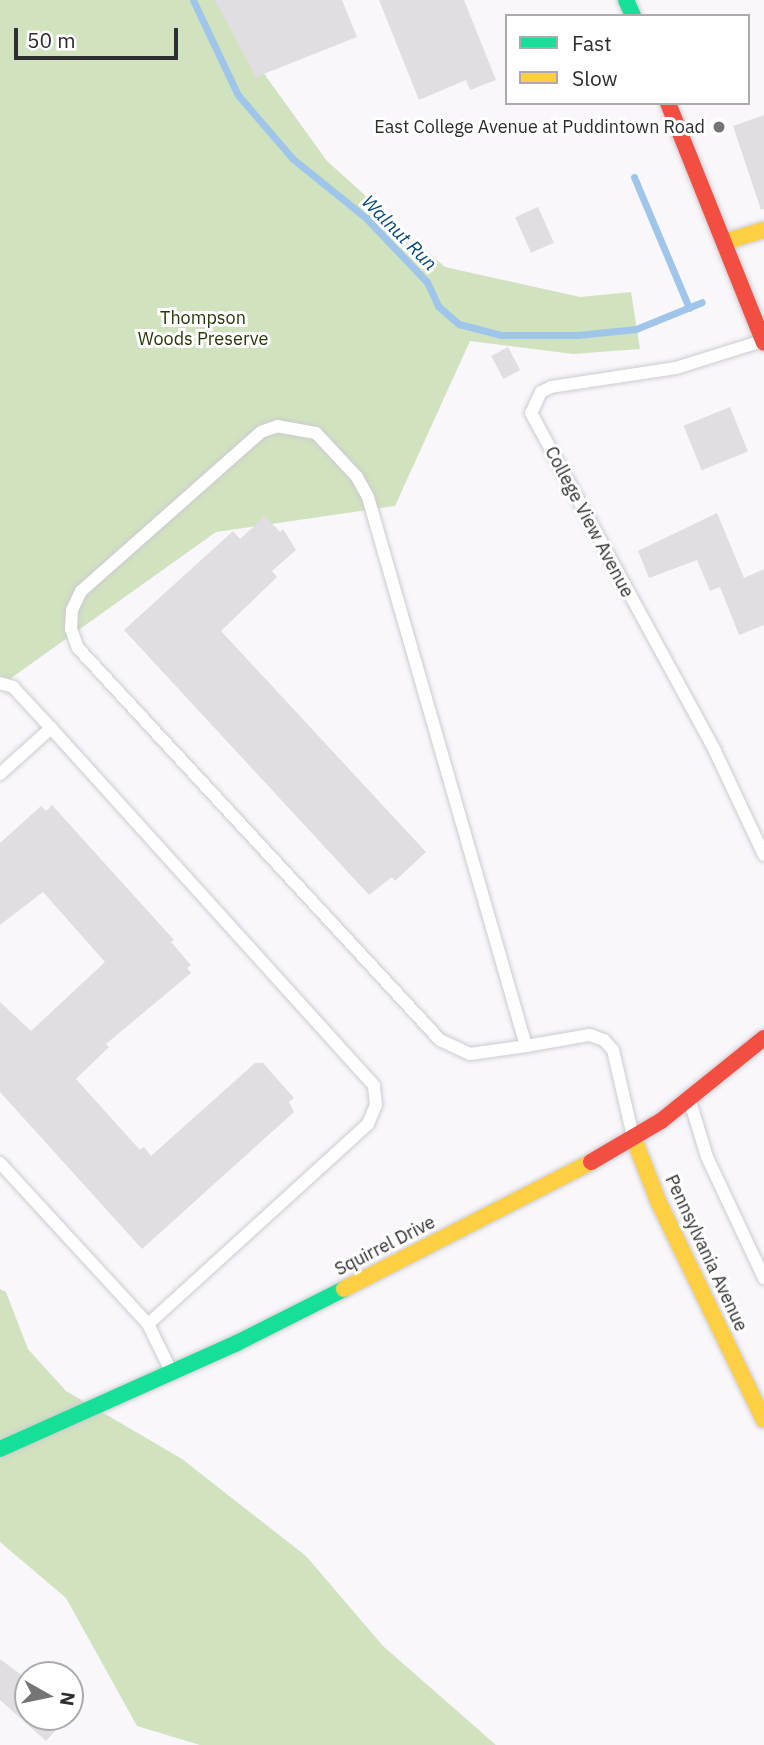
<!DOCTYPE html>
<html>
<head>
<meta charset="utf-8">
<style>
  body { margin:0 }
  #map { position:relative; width:764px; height:1745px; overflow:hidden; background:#f9f7fc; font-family:"IBM Plex Sans",sans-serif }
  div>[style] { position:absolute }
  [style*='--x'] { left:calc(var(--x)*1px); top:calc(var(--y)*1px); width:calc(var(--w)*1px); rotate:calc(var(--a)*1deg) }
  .green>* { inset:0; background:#d1e2bf }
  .stream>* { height:7px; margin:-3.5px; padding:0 3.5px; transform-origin:3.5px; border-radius:3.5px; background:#9fc5eb }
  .building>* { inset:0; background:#e0dee2; transform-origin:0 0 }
  .roads { filter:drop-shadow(0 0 2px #cccbcf) drop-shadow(0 0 2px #cccbcf) }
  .lane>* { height:12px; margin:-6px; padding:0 6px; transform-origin:6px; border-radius:6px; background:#fefeff }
  .fast>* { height:16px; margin:-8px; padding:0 8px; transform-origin:8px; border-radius:8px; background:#16e098 }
  .slow>* { height:16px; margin:-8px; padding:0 8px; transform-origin:8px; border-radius:8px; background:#ffcf43 }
  .jam>* { height:16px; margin:-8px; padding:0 8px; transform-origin:8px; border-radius:8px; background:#f24e42 }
  .dots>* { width:19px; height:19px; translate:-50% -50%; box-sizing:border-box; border:4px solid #fff; border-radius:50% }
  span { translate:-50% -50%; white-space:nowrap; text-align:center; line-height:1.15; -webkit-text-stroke:6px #fff; paint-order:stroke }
  .poi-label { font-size:18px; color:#2e2d2f }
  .right { translate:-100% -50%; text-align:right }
  .park-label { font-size:18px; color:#273908 }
  .street-label { font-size:18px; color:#2e2d2f }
  .water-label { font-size:19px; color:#084979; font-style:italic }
  .legend { position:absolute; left:505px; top:14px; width:245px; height:91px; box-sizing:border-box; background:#fff; border:2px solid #ababac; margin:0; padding:9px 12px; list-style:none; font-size:21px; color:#2e2d2f }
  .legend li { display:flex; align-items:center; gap:14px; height:35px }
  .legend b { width:35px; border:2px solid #ababac }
  .north { position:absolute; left:14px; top:1661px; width:70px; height:70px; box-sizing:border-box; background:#fff; border:2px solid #ababac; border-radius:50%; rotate:99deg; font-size:19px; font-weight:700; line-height:28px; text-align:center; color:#2e2d2f }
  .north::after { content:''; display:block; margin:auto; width:24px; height:32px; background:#757477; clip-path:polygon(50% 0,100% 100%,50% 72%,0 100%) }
  .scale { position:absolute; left:14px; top:28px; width:164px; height:32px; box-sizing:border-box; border:4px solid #2e2d2f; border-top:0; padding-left:9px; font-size:21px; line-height:24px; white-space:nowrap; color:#2e2d2f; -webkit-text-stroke:5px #fff; paint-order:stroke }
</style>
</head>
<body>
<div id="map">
  <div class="green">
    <i style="clip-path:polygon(0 0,228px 0,236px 28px,265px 75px,327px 161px,445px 267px,580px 297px,631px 292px,640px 349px,573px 354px,470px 341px,395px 506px,216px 532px,0 686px)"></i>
    <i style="clip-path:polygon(0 1289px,6px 1292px,28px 1349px,66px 1391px,182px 1459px,306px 1556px,383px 1646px,496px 1745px,200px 1745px,137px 1726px,66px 1598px,0 1542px)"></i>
  </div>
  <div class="stream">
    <i style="--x:193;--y:0;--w:105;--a:64.7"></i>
    <i style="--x:238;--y:95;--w:84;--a:49.3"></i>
    <i style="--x:293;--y:159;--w:94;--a:38.9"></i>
    <i style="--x:366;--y:218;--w:88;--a:46.4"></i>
    <i style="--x:427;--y:282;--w:26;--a:65"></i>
    <i style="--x:438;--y:306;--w:28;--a:41"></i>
    <i style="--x:459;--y:324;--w:43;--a:14.7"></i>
    <i style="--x:501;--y:335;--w:77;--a:0"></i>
    <i style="--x:578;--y:335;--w:58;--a:-5.9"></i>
    <i style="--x:636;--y:329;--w:71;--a:-22.2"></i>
    <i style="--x:634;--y:177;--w:142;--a:67.2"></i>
  </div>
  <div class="building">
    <i style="clip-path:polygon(215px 0,342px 0,357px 37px,256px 77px)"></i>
    <i style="clip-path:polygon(379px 0,464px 0,496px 80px,470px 90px,466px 80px,419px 100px)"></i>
    <i style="clip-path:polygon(764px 115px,764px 209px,761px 210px,733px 126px)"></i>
    <i style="left:538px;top:207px;width:39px;height:25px;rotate:66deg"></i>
    <i style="left:508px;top:347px;width:26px;height:19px;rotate:62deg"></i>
    <i style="left:730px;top:407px;width:48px;height:50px;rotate:68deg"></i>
    <i style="clip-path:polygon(717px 513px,744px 578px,764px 569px,764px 625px,739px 635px,720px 587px,710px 591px,697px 560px,649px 578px,638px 551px)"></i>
    <i style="clip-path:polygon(265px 516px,280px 532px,283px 529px,296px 550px,272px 571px,277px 577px,221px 631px,426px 852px,395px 881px,392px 877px,369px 895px,124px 630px,233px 531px,240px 539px)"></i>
    <i style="clip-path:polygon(52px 805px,174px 940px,171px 942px,191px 965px,187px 968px,191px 973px,106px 1044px,109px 1047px,76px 1079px,140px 1150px,144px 1147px,151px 1156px,255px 1063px,263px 1063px,294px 1098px,289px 1102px,294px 1112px,142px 1249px,0 1092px,0 1002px,31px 1031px,105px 962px,43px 892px,0 925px,0 843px,41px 806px,46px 811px)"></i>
    <i style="clip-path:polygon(0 1659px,28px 1680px,28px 1717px,68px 1717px,46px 1741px,0 1700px)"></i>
  </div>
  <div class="roads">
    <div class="lane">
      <i style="--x:759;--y:342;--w:87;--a:162.6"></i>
      <i style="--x:676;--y:368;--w:126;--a:171.4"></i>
      <i style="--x:551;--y:387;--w:11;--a:153"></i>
      <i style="--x:541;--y:392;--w:23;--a:115"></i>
      <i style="--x:531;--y:413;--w:385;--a:61.4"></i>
      <i style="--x:715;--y:751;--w:115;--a:64.8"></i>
      <i style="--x:0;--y:683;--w:14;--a:17"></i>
      <i style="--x:13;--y:687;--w:56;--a:47.2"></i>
      <i style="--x:51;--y:728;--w:482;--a:47.9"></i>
      <i style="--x:374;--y:1086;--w:19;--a:84"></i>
      <i style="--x:376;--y:1105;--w:21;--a:113"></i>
      <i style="--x:368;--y:1124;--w:297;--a:137.7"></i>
      <i style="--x:0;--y:774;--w:69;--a:-42"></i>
      <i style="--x:526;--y:1046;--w:571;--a:-106.06"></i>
      <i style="--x:368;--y:497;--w:23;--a:-119"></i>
      <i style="--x:357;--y:477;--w:60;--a:-133"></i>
      <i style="--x:316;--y:433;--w:39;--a:-170"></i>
      <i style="--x:278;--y:426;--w:18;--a:161"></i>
      <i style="--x:261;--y:432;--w:240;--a:138.5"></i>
      <i style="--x:81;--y:591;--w:21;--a:115"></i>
      <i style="--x:72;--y:610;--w:19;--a:93"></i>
      <i style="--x:71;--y:629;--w:20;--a:70"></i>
      <i style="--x:78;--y:648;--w:534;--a:47.28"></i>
      <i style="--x:440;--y:1040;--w:33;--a:25"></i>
      <i style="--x:470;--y:1054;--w:57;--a:-8.1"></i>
      <i style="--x:526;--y:1046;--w:65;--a:-9.8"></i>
      <i style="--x:590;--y:1035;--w:15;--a:20"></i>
      <i style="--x:604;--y:1040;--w:13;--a:48"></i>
      <i style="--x:613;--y:1050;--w:84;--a:77"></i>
      <i style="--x:690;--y:1101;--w:59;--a:73.1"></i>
      <i style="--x:707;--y:1157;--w:134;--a:64.8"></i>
      <i style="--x:0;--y:1163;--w:219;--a:47.4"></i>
      <i style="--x:148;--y:1324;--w:50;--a:63.9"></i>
    </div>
    <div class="fast">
      <i style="--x:626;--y:0;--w:17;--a:66"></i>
      <i style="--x:0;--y:1449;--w:260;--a:-24.1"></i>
      <i style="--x:237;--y:1343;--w:120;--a:-26.8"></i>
    </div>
    <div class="slow">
      <i style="--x:724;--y:242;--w:42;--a:-16.7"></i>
      <i style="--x:634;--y:1139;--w:69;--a:68.7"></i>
      <i style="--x:659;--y:1203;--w:241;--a:64.2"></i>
      <i style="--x:344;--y:1289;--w:278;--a:-27.2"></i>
    </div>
    <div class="jam">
      <i style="--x:668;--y:103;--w:258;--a:68.2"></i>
      <i style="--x:591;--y:1162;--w:81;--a:-30.4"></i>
      <i style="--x:661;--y:1121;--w:132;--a:-38.9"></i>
    </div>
  </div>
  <div class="dots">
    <i style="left:719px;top:127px;background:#757477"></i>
  </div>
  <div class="poi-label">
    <span class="right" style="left:705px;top:127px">East College Avenue at Puddintown Road</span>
  </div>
  <div class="park-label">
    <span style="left:203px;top:329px">Thompson<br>Woods Preserve</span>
  </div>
  <div class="street-label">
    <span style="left:589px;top:522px;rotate:62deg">College View Avenue</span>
    <span style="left:385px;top:1246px;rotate:-27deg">Squirrel Drive</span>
    <span style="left:706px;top:1253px;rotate:65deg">Pennsylvania Avenue</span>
  </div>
  <div class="water-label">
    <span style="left:399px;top:233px;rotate:45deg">Walnut Run</span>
  </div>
  <ul class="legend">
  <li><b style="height:9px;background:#16e098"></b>Fast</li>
  <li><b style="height:9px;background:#ffcf43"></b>Slow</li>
  </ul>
  <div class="north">N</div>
  <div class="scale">50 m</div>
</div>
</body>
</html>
